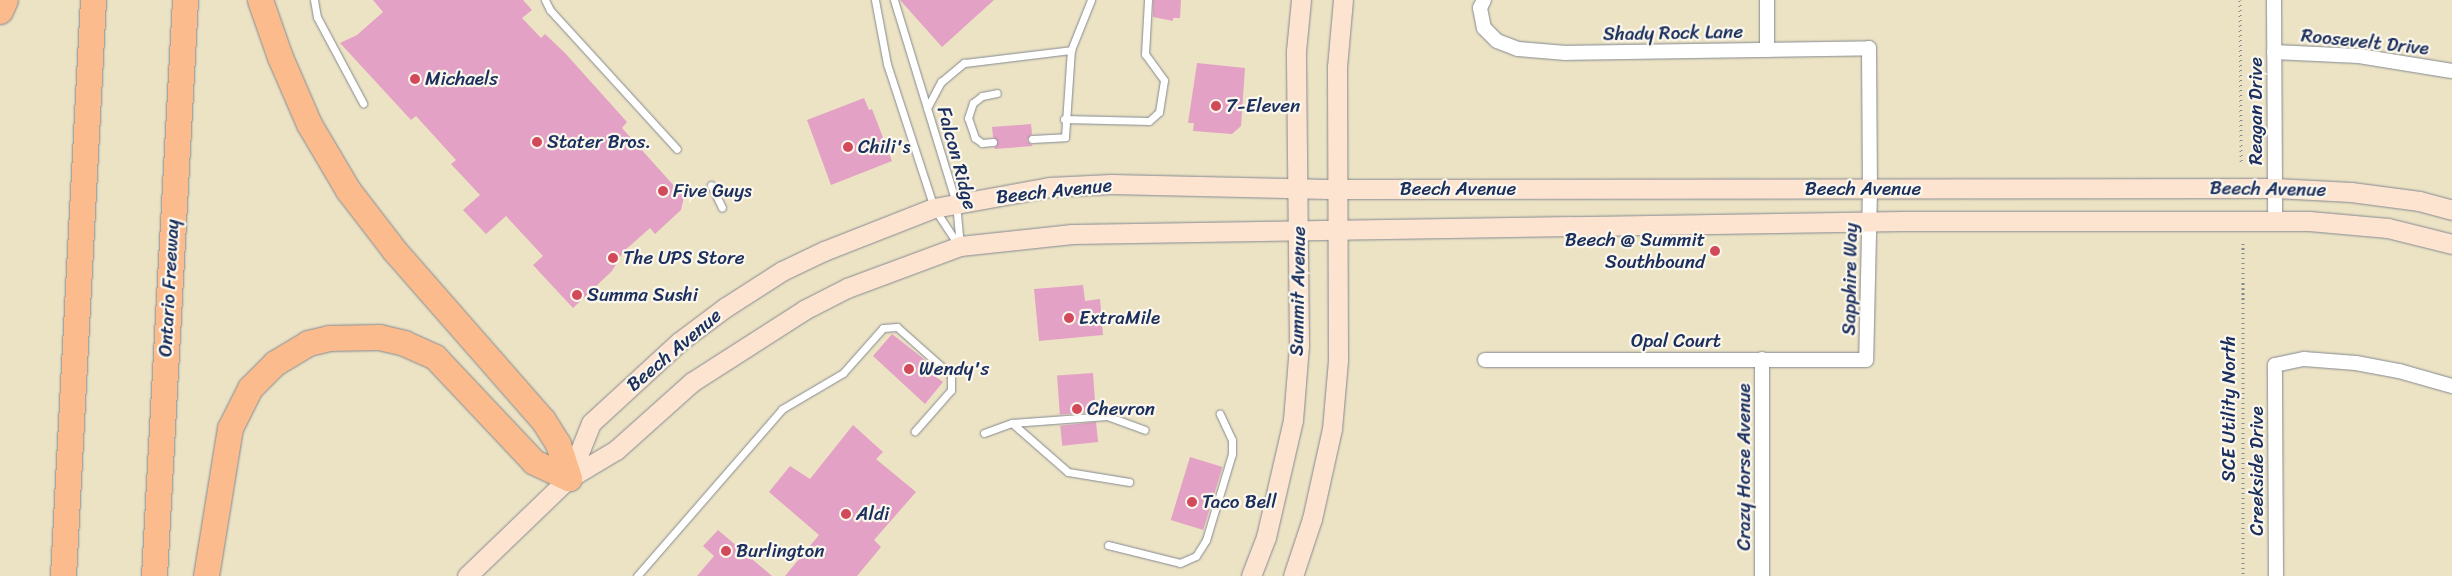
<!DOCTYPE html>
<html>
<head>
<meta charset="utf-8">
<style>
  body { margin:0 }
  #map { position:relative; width:2452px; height:576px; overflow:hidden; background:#ece3c4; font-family:Sriracha,sans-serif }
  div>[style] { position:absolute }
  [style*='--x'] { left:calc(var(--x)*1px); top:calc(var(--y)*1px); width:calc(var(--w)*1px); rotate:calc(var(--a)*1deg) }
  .building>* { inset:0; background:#e3a1c5; transform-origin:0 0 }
  .path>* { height:3px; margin-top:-1.5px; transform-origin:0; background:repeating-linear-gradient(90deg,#848991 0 1px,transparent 0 5px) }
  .roads { filter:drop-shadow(0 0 1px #848991) drop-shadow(0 0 1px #848991) }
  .lane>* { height:7px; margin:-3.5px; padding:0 3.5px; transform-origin:3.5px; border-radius:3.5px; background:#fff }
  .street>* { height:14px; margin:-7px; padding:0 7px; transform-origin:7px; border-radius:7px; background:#fff }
  .secondary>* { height:19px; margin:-9.5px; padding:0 9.5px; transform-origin:9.5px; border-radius:9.5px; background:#fde4d1 }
  .highway>* { height:25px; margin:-12.5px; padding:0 12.5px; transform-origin:12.5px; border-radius:12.5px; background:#fbbb8d }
  .dots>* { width:14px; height:14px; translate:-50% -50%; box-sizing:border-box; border:2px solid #fbf7ec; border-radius:50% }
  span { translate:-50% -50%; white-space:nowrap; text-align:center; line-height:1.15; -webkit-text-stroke:4.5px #fbf7ec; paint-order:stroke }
  .street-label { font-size:19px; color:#1b2f5e }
  .poi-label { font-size:19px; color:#1b2f5e }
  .left { translate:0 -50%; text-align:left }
  .right { translate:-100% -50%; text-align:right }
</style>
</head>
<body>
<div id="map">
  <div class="building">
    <i style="clip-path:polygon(373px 0,523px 0,532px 10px,522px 18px,541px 38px,545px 34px,565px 53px,627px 122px,622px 128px,684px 197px,681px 210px,655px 234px,650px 228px,623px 252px,612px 271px,573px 308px,533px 265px,543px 256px,506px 216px,486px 234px,463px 210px,480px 195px,451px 164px,456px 160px,416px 116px,411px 120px,340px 43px,357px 35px,383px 12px)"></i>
    <i style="clip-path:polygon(900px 0,994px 0,942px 47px)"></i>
    <i style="clip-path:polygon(1153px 0,1181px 0,1180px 18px,1173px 18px,1173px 21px,1153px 17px)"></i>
    <i style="clip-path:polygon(1197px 63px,1245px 68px,1241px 126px,1232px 134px,1193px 131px,1194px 123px,1188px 123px)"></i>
    <i style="clip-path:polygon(864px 98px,869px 110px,872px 109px,892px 161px,831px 185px,807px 120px)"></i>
    <i style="clip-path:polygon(1031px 124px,1032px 134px,1027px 140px,1033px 146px,994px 149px,998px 142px,993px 137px,992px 127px)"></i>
    <i style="clip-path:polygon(1083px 285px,1085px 301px,1100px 299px,1103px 335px,1039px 341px,1034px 289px)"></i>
    <i style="clip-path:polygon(892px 334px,934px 367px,929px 372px,943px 382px,925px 404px,873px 356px)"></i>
    <i style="left:1093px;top:373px;width:39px;height:36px;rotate:86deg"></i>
    <i style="left:1096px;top:422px;width:20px;height:36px;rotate:84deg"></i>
    <i style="clip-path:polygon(853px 425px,883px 452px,876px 459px,916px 492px,874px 540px,881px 547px,857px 576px,785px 576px,819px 535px,769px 492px,790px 466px,810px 479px)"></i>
    <i style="left:1190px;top:457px;width:34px;height:66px;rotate:17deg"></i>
    <i style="clip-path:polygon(718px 530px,772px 576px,697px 576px,714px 556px,703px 546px)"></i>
  </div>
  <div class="path">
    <i style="--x:2240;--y:0;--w:163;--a:89.6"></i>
    <i style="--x:2243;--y:243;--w:333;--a:90"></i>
  </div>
  <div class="roads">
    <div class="lane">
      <i style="--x:314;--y:0;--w:17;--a:80"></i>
      <i style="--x:317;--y:17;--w:98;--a:61.9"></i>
      <i style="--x:545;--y:0;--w:11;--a:63"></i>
      <i style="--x:550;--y:10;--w:188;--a:47.6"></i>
      <i style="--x:875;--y:0;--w:65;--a:79.4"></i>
      <i style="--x:887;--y:64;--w:151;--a:71.9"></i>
      <i style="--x:934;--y:208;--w:45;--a:56.7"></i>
      <i style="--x:894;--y:0;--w:212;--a:73"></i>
      <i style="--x:956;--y:203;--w:43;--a:84.7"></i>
      <i style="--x:927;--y:108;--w:30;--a:-62"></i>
      <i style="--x:941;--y:82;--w:30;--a:-40"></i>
      <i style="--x:964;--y:63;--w:108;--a:-6.9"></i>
      <i style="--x:1064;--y:119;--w:85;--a:1.3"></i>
      <i style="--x:1149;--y:121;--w:13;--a:-42"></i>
      <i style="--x:1159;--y:112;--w:32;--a:-81"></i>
      <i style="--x:1164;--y:80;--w:32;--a:-126"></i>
      <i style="--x:1145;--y:54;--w:54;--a:-86.8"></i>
      <i style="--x:1032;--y:139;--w:33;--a:-3"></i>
      <i style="--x:1065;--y:137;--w:87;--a:-86.1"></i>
      <i style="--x:1071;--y:50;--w:54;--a:-68.2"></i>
      <i style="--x:993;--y:142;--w:11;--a:175"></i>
      <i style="--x:982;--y:143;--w:9;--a:-144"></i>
      <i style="--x:975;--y:138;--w:21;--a:-109"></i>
      <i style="--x:968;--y:118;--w:16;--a:-72"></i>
      <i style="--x:973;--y:103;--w:11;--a:-38"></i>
      <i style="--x:982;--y:96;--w:15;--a:-11"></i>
      <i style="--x:711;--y:185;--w:25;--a:64"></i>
      <i style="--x:1012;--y:423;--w:74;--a:41.2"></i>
      <i style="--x:1068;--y:472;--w:62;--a:9.3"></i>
      <i style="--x:984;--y:433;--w:30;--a:-20"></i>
      <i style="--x:1012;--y:423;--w:95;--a:-4.2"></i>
      <i style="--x:1107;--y:416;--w:40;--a:20.2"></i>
      <i style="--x:1108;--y:545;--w:74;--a:14"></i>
      <i style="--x:1180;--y:563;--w:17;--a:-24"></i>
      <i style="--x:1196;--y:556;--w:19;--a:-58"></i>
      <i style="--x:1206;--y:540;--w:90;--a:-73.2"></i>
      <i style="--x:1232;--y:454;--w:14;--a:-90"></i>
      <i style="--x:1232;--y:440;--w:29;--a:-115"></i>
      <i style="--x:637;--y:576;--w:221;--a:-49"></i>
      <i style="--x:782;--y:409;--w:71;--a:-30.5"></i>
      <i style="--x:843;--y:373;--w:60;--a:-48.4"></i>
      <i style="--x:883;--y:328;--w:14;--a:-4"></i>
      <i style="--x:897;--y:327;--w:72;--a:41.6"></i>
      <i style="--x:951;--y:375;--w:15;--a:90"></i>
      <i style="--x:951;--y:390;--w:55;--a:131.3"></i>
    </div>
    <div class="street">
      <i style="--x:1484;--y:0;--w:9;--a:117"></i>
      <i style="--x:1480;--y:8;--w:20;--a:79"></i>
      <i style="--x:1484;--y:28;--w:18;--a:45"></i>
      <i style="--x:1497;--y:41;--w:22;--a:21"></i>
      <i style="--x:1518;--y:49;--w:48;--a:4.8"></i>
      <i style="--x:1566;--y:53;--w:303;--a:-0.9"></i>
      <i style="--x:1869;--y:48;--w:142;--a:89.6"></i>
      <i style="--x:1870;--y:190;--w:170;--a:91.3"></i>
      <i style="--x:1866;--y:360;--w:381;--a:180"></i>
      <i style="--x:1767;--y:0;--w:50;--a:90"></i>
      <i style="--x:2274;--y:0;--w:221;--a:89.7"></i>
      <i style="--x:2274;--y:52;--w:85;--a:2.7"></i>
      <i style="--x:2359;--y:56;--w:94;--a:9.2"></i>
      <i style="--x:1762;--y:576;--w:217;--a:-90"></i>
      <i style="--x:2276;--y:576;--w:211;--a:-90.3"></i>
      <i style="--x:2275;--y:365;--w:30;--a:-12"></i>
      <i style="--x:2304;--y:359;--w:52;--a:4.4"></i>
      <i style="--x:2356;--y:363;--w:44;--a:10.5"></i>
      <i style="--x:2399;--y:371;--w:55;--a:15.8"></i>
    </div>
    <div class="secondary">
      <i style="--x:569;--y:478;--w:59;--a:-68.2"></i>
      <i style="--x:591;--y:423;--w:120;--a:-42.6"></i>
      <i style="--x:679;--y:342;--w:59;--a:-36.7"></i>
      <i style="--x:726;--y:307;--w:67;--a:-32.7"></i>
      <i style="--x:782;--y:271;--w:47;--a:-25.5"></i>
      <i style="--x:824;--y:251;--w:118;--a:-21.4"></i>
      <i style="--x:934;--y:208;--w:117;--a:-10.3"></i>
      <i style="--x:1049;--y:187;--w:62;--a:-2.8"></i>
      <i style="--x:1111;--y:184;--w:229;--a:1.3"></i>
      <i style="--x:1340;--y:189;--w:935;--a:-0.06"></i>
      <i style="--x:2275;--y:188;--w:76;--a:3"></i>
      <i style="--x:2351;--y:192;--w:69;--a:7.5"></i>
      <i style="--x:2419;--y:201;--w:34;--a:15"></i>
      <i style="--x:467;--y:576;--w:141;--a:-43.9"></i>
      <i style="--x:569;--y:478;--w:55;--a:-30.8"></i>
      <i style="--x:616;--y:450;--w:102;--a:-41.8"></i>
      <i style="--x:692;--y:382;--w:133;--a:-32.7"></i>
      <i style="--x:804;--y:310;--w:48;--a:-27.1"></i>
      <i style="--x:847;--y:288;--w:121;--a:-20.4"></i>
      <i style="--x:960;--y:246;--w:113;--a:-6.1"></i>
      <i style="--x:1072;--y:234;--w:831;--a:-0.9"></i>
      <i style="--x:1903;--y:221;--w:406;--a:0"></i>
      <i style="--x:2309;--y:221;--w:79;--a:5.1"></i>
      <i style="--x:2388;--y:228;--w:66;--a:14"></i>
      <i style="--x:1251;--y:576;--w:42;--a:-69"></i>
      <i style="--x:1266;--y:537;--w:120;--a:-77"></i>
      <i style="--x:1293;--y:420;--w:74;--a:-85.4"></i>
      <i style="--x:1299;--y:346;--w:295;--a:-90.6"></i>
      <i style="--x:1296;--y:51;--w:51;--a:-84.4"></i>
      <i style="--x:1293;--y:576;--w:60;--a:-71.6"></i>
      <i style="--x:1312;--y:519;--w:92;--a:-77.5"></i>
      <i style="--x:1332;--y:429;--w:69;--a:-85"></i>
      <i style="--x:1338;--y:360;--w:293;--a:-90.2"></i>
      <i style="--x:1337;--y:67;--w:67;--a:-84.9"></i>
    </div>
    <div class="highway">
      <i style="--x:260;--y:0;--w:60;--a:70.7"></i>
      <i style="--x:280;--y:57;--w:73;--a:66.6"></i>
      <i style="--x:309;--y:124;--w:77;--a:59.4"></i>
      <i style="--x:348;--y:190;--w:76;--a:52.5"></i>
      <i style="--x:394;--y:250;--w:226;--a:48.8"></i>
      <i style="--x:543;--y:420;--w:28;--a:58"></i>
      <i style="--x:558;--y:444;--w:36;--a:72"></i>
      <i style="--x:0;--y:11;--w:12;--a:-66"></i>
      <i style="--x:63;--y:576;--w:577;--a:-87.02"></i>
      <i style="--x:154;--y:576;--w:577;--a:-86.92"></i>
      <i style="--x:206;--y:576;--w:150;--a:-80.8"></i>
      <i style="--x:230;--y:428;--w:45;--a:-63.4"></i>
      <i style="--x:250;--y:388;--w:35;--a:-45"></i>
      <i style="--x:275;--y:363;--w:39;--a:-31"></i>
      <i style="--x:308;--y:343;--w:22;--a:-13"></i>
      <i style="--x:329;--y:338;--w:50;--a:-1.1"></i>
      <i style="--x:379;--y:337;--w:26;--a:13"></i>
      <i style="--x:404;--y:343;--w:34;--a:24"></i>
      <i style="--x:435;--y:357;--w:144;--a:46.7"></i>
      <i style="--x:534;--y:462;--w:38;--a:25"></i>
    </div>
  </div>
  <div class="dots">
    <i style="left:415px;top:79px;background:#d1495b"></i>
    <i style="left:1216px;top:106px;background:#d1495b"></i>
    <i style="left:537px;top:142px;background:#d1495b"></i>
    <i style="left:848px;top:147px;background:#d1495b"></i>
    <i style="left:663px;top:191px;background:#d1495b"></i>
    <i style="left:1715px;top:251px;background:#d1495b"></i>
    <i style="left:613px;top:258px;background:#d1495b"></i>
    <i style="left:577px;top:295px;background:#d1495b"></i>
    <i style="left:1069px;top:318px;background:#d1495b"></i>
    <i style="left:909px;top:369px;background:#d1495b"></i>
    <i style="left:1077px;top:409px;background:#d1495b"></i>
    <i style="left:1192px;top:502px;background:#d1495b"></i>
    <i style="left:846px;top:514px;background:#d1495b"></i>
    <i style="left:726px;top:551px;background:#d1495b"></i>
  </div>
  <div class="street-label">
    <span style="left:1673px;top:33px;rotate:-1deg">Shady Rock Lane</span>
    <span style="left:2365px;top:42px;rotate:6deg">Roosevelt Drive</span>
    <span style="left:2256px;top:111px;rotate:-90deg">Reagan Drive</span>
    <span style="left:957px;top:158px;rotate:75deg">Falcon Ridge</span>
    <span style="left:1458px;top:189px">Beech Avenue</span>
    <span style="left:1863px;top:189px">Beech Avenue</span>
    <span style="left:2268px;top:189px;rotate:1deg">Beech Avenue</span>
    <span style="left:1054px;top:191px;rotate:-6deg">Beech Avenue</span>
    <span style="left:1850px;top:279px;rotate:-89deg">Sapphire Way</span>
    <span style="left:169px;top:288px;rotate:-87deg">Ontario Freeway</span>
    <span style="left:1298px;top:291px;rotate:-89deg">Summit Avenue</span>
    <span style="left:1676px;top:341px">Opal Court</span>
    <span style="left:674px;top:350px;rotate:-40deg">Beech Avenue</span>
    <span style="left:2229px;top:409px;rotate:-90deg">SCE Utility North</span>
    <span style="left:1744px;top:467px;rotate:-90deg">Crazy Horse Avenue</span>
    <span style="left:2257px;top:471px;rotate:-90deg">Creekside Drive</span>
  </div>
  <div class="poi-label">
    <span class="left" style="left:425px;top:79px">Michaels</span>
    <span class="left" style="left:1226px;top:106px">7-Eleven</span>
    <span class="left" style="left:547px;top:142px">Stater Bros.</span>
    <span class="left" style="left:858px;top:147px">Chili's</span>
    <span class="left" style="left:673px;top:191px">Five Guys</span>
    <span class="right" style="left:1705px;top:251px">Beech @ Summit<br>Southbound</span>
    <span class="left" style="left:623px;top:258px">The UPS Store</span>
    <span class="left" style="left:587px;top:295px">Summa Sushi</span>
    <span class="left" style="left:1079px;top:318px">ExtraMile</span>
    <span class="left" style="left:919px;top:369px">Wendy's</span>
    <span class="left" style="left:1087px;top:409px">Chevron</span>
    <span class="left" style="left:1202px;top:502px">Taco Bell</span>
    <span class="left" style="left:856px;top:514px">Aldi</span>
    <span class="left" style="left:736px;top:551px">Burlington</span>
  </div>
</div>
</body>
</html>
